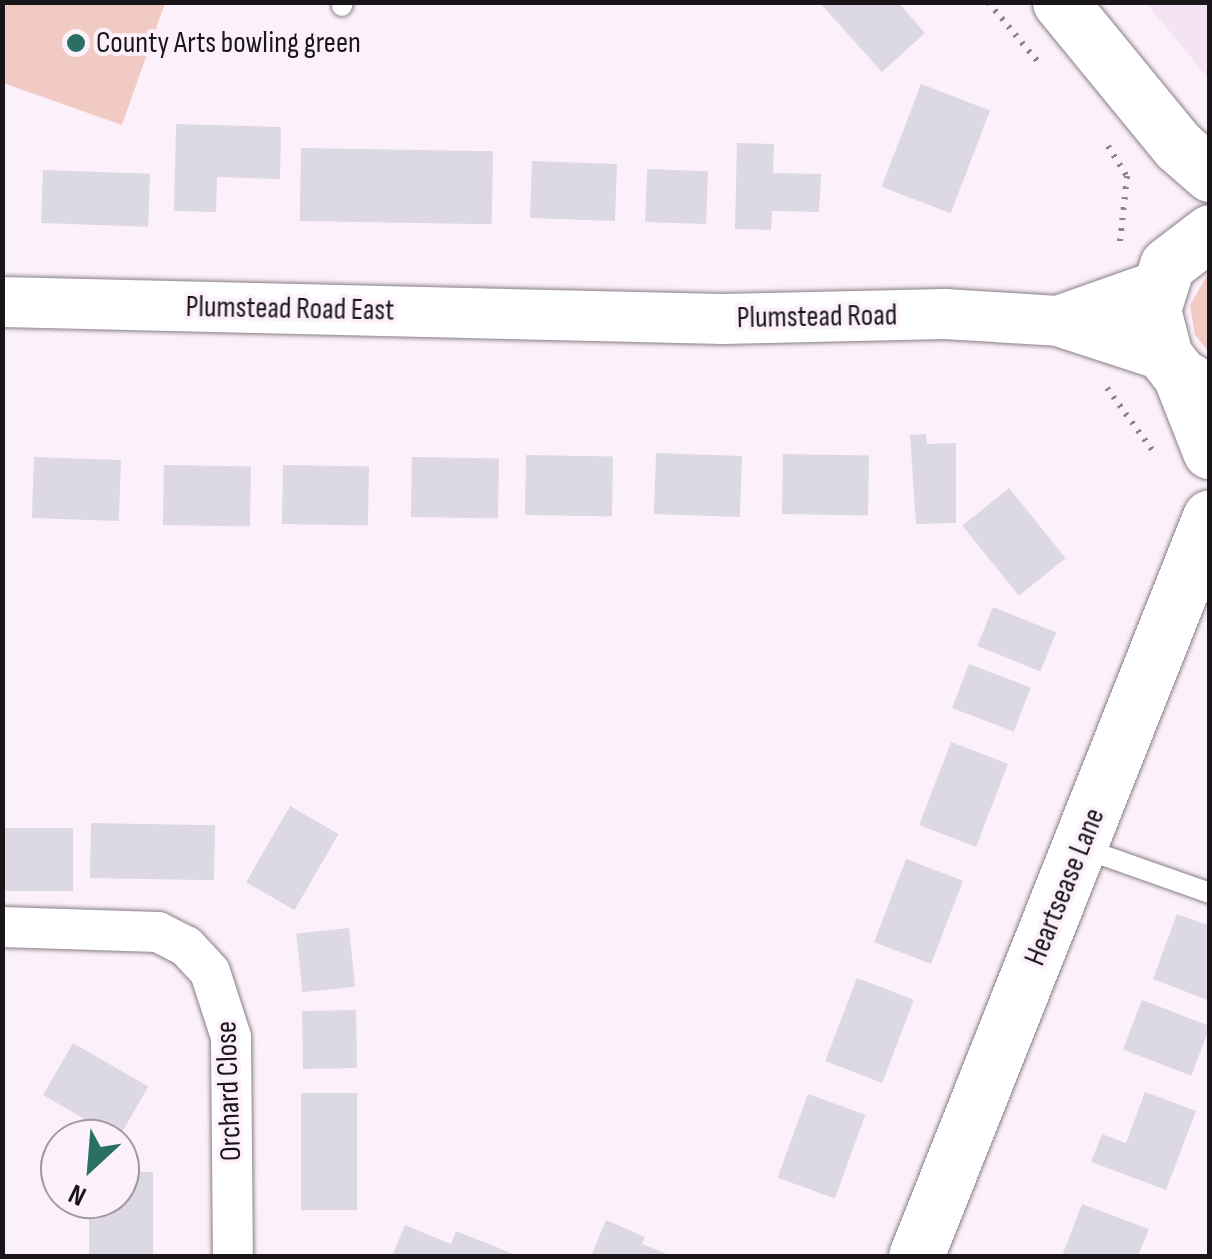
<!DOCTYPE html>
<html>
<head>
<meta charset="utf-8">
<style>
  body { margin:0 }
  #map { position:relative; width:1212px; height:1259px; overflow:hidden; background:#fcf1fb; font-family:"Sofia Sans Condensed",sans-serif }
  div>[style] { position:absolute }
  [style*='--x'] { left:calc(var(--x)*1px); top:calc(var(--y)*1px); width:calc(var(--w)*1px); rotate:calc(var(--a)*1deg) }
  .built>* { inset:0; background:#f4e3f2 }
  .green>* { inset:0; background:#f2cac4 }
  .building>* { inset:0; background:#dcd8e4; transform-origin:0 0 }
  .path>* { height:6px; margin-top:-3px; transform-origin:0; background:repeating-linear-gradient(90deg,#8d858c 0 2.5px,transparent 0 10.5px) }
  .roads { filter:drop-shadow(0 0 2px #887e87) drop-shadow(0 0 2px #887e87) }
  .service>* { height:20px; margin:-10px; padding:0 10px; transform-origin:10px; border-radius:10px; background:#fff }
  .minor>* { height:40px; margin:-20px; padding:0 20px; transform-origin:20px; border-radius:20px; background:#fff }
  .tertiary>* { height:50px; margin:-25px; padding:0 25px; transform-origin:25px; border-radius:25px; background:#fff }
  .trunk>* { height:55px; margin:-27.5px; padding:0 27.5px; transform-origin:27.5px; border-radius:27.5px; background:#fff }
  .dots>* { width:28px; height:28px; translate:-50% -50%; box-sizing:border-box; border:5px solid #fcf1fb; border-radius:50% }
  span { translate:-50% -50%; white-space:nowrap; text-align:center; line-height:1.15; -webkit-text-stroke:8px #fcf1fb; paint-order:stroke }
  .poi-label { font-size:30px; color:#191519 }
  .left { translate:0 -50%; text-align:left }
  .street-label { font-size:30px; color:#191519 }
  .frame { position:absolute; inset:0; border:5px solid #191519; pointer-events:none }
  .north { position:absolute; left:40px; top:1119px; width:100px; height:100px; box-sizing:border-box; background:#fcf1fb; border:2px solid #a199a1; border-radius:50%; rotate:206deg; font-size:28px; font-weight:700; line-height:40px; text-align:center; color:#191519 }
  .north::after { content:''; display:block; margin:auto; width:35px; height:45px; background:#296f64; clip-path:polygon(50% 0,100% 100%,50% 72%,0 100%) }
</style>
</head>
<body>
<div id="map">
  <div class="built">
    <i style="clip-path:polygon(1146px 3px,1209px 3px,1209px 80px,1185px 50px)"></i>
  </div>
  <div class="green">
    <i style="clip-path:polygon(3px 2px,165px 3px,122px 125px,3px 83px)"></i>
    <i style="clip-path:polygon(1209px 272px,1209px 352px,1195px 335px,1190px 305px)"></i>
  </div>
  <div class="building">
    <i style="clip-path:polygon(819px 2px,898px 2px,925px 33px,882px 72px)"></i>
    <i style="left:921px;top:84px;width:74px;height:110px;rotate:21deg"></i>
    <i style="clip-path:polygon(176px 124px,281px 127px,280px 179px,217px 177px,216px 212px,174px 211px)"></i>
    <i style="clip-path:polygon(737px 143px,774px 144px,773px 173px,821px 174px,819px 212px,772px 211px,771px 230px,735px 229px)"></i>
    <i style="left:301px;top:148px;width:192px;height:73px;rotate:1deg"></i>
    <i style="left:532px;top:161px;width:85px;height:57px;rotate:2deg"></i>
    <i style="left:647px;top:169px;width:61px;height:53px;rotate:2deg"></i>
    <i style="left:43px;top:170px;width:107px;height:53px;rotate:2deg"></i>
    <i style="clip-path:polygon(926px 434px,927px 444px,956px 443px,956px 523px,916px 524px,910px 435px)"></i>
    <i style="left:656px;top:453px;width:86px;height:61px;rotate:2deg"></i>
    <i style="left:783px;top:454px;width:86px;height:60px;rotate:1deg"></i>
    <i style="left:526px;top:455px;width:87px;height:60px;rotate:1deg"></i>
    <i style="left:34px;top:457px;width:87px;height:61px;rotate:2deg"></i>
    <i style="left:412px;top:457px;width:87px;height:60px;rotate:1deg"></i>
    <i style="left:164px;top:465px;width:87px;height:60px;rotate:1deg"></i>
    <i style="left:283px;top:465px;width:86px;height:59px;rotate:1deg"></i>
    <i style="left:1009px;top:488px;width:90px;height:60px;rotate:51deg"></i>
    <i style="left:993px;top:607px;width:68px;height:42px;rotate:22deg"></i>
    <i style="left:969px;top:664px;width:66px;height:47px;rotate:21deg"></i>
    <i style="left:951px;top:742px;width:61px;height:89px;rotate:21deg"></i>
    <i style="left:290px;top:806px;width:56px;height:88px;rotate:30deg"></i>
    <i style="left:91px;top:823px;width:124px;height:55px;rotate:1deg"></i>
    <i style="left:73px;top:828px;width:63px;height:71px;rotate:90deg"></i>
    <i style="left:906px;top:859px;width:61px;height:89px;rotate:21deg"></i>
    <i style="clip-path:polygon(1177px 914px,1210px 926px,1210px 1001px,1153px 979px)"></i>
    <i style="left:349px;top:928px;width:59px;height:53px;rotate:84deg"></i>
    <i style="left:857px;top:978px;width:61px;height:89px;rotate:21deg"></i>
    <i style="left:1142px;top:1000px;width:73px;height:53px;rotate:21deg"></i>
    <i style="left:356px;top:1010px;width:58px;height:54px;rotate:89deg"></i>
    <i style="left:73px;top:1043px;width:87px;height:60px;rotate:30deg"></i>
    <i style="clip-path:polygon(1145px 1092px,1196px 1111px,1166px 1190px,1091px 1162px,1102px 1134px,1126px 1143px)"></i>
    <i style="left:301px;top:1093px;width:56px;height:117px"></i>
    <i style="left:808px;top:1094px;width:61px;height:89px;rotate:20deg"></i>
    <i style="clip-path:polygon(120px 1171px,153px 1172px,153px 1256px,89px 1256px,89px 1199px,120px 1199px)"></i>
    <i style="clip-path:polygon(1082px 1204px,1149px 1229px,1138px 1256px,1062px 1256px)"></i>
    <i style="clip-path:polygon(606px 1220px,645px 1237px,642px 1244px,672px 1256px,591px 1256px)"></i>
    <i style="clip-path:polygon(405px 1225px,451px 1244px,456px 1231px,519px 1256px,392px 1256px)"></i>
  </div>
  <div class="path">
    <i style="--x:988;--y:2;--w:80;--a:50.1"></i>
    <i style="--x:1108;--y:146;--w:36;--a:58"></i>
    <i style="--x:1127;--y:176;--w:66;--a:96.1"></i>
    <i style="--x:1107;--y:388;--w:77;--a:54"></i>
  </div>
  <div class="roads">
    <div class="service">
      <i style="--x:342;--y:6;--w:4;--a:-76"></i>
      <i style="--x:1082;--y:848;--w:136;--a:19.4"></i>
    </div>
    <div class="minor">
      <i style="--x:2;--y:927;--w:156;--a:1.8"></i>
      <i style="--x:158;--y:932;--w:31;--a:27"></i>
      <i style="--x:186;--y:946;--w:35;--a:47"></i>
      <i style="--x:210;--y:972;--w:68;--a:72.1"></i>
      <i style="--x:231;--y:1037;--w:219;--a:89.5"></i>
    </div>
    <div class="tertiary">
      <i style="--x:2;--y:302;--w:721;--a:1.35"></i>
      <i style="--x:723;--y:319;--w:222;--a:-1.3"></i>
      <i style="--x:945;--y:314;--w:113;--a:3.5"></i>
      <i style="--x:1058;--y:321;--w:113;--a:18.1"></i>
      <i style="--x:1058;--y:321;--w:105;--a:-19.5"></i>
    </div>
    <div class="trunk">
      <i style="--x:1060;--y:2;--w:186;--a:50.7"></i>
      <i style="--x:1178;--y:146;--w:43;--a:41.2"></i>
      <i style="--x:1210;--y:232;--w:54;--a:142.5"></i>
      <i style="--x:1167;--y:265;--w:47;--a:107.3"></i>
      <i style="--x:1153;--y:310;--w:48;--a:75.4"></i>
      <i style="--x:1165;--y:356;--w:24;--a:52"></i>
      <i style="--x:1180;--y:375;--w:35;--a:31"></i>
      <i style="--x:1180;--y:375;--w:82;--a:68.5"></i>
      <i style="--x:916;--y:1256;--w:795;--a:-68.31"></i>
    </div>
  </div>
  <div class="dots">
    <i style="left:76px;top:43px;background:#296f64"></i>
  </div>
  <div class="poi-label">
    <span class="left" style="left:96px;top:43px">County Arts bowling green</span>
  </div>
  <div class="street-label">
    <span style="left:290px;top:309px;rotate:1deg">Plumstead Road East</span>
    <span style="left:817px;top:317px;rotate:-1deg">Plumstead Road</span>
    <span style="left:1065px;top:887px;rotate:-68deg">Heartsease Lane</span>
    <span style="left:229px;top:1091px;rotate:-92deg">Orchard Close</span>
  </div>
  <div class="frame"></div>
  <div class="north">N</div>
</div>
</body>
</html>
